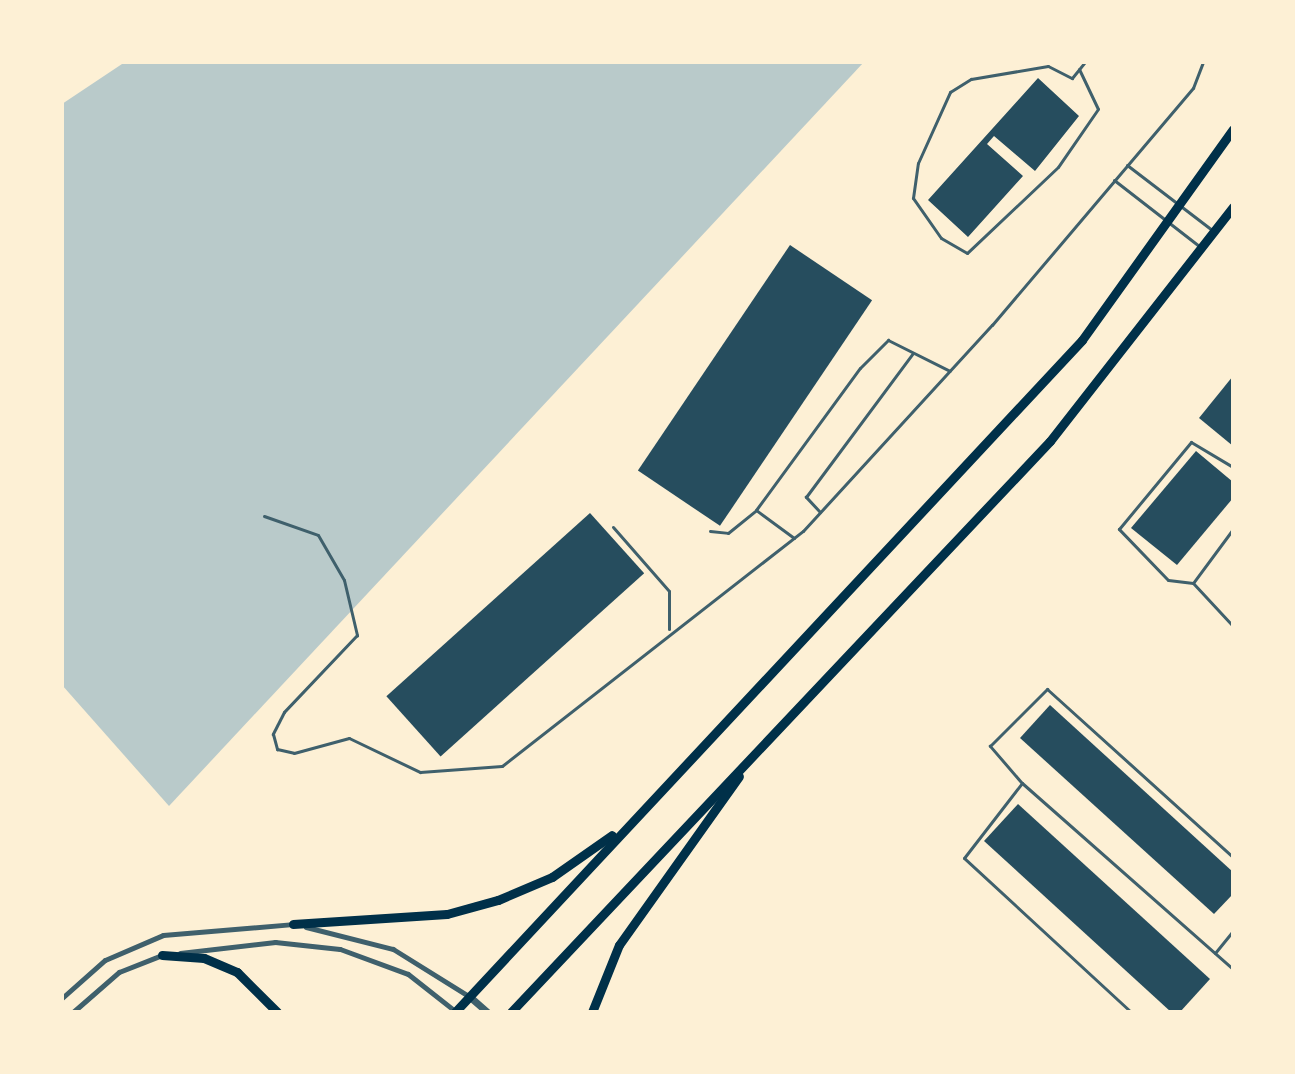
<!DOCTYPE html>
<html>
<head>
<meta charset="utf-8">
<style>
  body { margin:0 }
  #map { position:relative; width:1295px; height:1074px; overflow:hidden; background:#fdf0d5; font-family:Bitter,serif }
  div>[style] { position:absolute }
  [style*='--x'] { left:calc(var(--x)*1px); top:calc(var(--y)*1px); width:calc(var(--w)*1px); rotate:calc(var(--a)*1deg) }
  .green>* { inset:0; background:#b9caca }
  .building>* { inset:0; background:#264d5e; transform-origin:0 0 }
  .service>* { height:3px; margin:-1.5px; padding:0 1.5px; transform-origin:1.5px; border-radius:1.5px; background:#3f606c }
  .minor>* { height:5px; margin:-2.5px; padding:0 2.5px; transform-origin:2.5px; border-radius:2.5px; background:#3f606c }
  .tertiary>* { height:7px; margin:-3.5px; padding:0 3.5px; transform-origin:3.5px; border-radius:3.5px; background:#3f606c }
  .trunk>* { height:9px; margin:-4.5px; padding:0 4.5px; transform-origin:4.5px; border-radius:4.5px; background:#003049 }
  span { translate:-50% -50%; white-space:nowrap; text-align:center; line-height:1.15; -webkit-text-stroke:6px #fdf0d5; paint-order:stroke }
  .frame { position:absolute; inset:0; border:64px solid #fdf0d5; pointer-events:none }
</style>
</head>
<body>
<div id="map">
  <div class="green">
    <i style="clip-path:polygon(125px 62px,864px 62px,169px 806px,62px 685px,62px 104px)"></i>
  </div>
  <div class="building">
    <i style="clip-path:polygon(1038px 78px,1079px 116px,1035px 171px,994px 136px,987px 144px,1023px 176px,968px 237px,928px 200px)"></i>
    <i style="left:790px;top:245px;width:99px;height:272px;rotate:34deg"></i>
    <i style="clip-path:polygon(1233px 376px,1233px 446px,1199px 418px)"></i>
    <i style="clip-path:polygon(1196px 451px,1233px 482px,1233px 498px,1177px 565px,1131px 528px)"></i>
    <i style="left:590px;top:513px;width:81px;height:274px;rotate:48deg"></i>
    <i style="clip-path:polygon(1050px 705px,1233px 872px,1233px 894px,1214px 914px,1020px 738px)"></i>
    <i style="clip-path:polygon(1018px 804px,1210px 979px,1180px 1012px,1171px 1012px,984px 841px)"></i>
  </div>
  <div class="service">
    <i style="--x:1079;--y:69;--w:44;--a:64.6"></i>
    <i style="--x:1098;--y:109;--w:70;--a:124.6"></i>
    <i style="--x:1058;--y:167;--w:125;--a:136.6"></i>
    <i style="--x:967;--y:253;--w:30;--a:-150"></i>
    <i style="--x:941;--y:238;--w:49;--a:-125"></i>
    <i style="--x:913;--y:198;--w:35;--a:-82"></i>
    <i style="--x:918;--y:163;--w:78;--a:-65.7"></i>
    <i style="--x:950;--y:92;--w:25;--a:-32"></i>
    <i style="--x:971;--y:79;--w:78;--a:-9.6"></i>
    <i style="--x:1048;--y:66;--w:27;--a:27"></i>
    <i style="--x:1072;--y:78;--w:21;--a:-51"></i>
    <i style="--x:1127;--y:165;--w:107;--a:37.4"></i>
    <i style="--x:1114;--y:180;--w:108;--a:37.8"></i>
    <i style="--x:820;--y:512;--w:21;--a:-133"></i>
    <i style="--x:806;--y:497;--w:179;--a:-53.4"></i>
    <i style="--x:264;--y:516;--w:57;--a:19.4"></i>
    <i style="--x:318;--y:535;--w:52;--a:60"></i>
    <i style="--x:344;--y:580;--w:57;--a:76.7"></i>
    <i style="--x:357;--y:635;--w:106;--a:133.5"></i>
    <i style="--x:284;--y:712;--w:25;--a:117"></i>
    <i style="--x:273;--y:734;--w:16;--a:75"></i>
    <i style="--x:277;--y:749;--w:17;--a:13"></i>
    <i style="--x:294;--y:753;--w:57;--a:-15.3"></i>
    <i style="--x:349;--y:738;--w:79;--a:25.6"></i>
    <i style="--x:420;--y:772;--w:82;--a:-4.2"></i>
    <i style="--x:502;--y:766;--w:382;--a:-38"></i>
    <i style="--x:803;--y:531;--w:280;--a:-47.5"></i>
    <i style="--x:992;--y:325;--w:311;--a:-49.7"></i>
    <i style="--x:1193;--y:88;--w:28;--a:-69"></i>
    <i style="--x:613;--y:527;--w:85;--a:48.8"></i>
    <i style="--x:669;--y:591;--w:38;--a:90"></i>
    <i style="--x:1233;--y:529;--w:67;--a:126.5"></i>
    <i style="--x:1193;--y:583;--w:59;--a:47.1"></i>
    <i style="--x:710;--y:531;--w:18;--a:6"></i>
    <i style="--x:728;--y:533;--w:36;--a:-39"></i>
    <i style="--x:794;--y:538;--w:47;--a:-143.6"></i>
    <i style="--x:756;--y:510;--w:176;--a:-53.8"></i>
    <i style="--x:860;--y:368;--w:40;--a:-45"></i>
    <i style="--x:888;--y:340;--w:69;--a:26.6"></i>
    <i style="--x:1193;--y:583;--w:25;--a:-173"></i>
    <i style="--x:1168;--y:580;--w:71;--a:-133.9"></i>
    <i style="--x:1119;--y:529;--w:113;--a:-50.4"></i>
    <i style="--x:1191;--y:442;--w:49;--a:30.8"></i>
    <i style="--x:1021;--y:782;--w:48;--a:-130.7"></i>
    <i style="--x:990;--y:746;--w:81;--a:-45"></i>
    <i style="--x:1047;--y:689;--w:251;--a:42.1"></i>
    <i style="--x:1215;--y:953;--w:28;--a:-51"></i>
    <i style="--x:1131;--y:1012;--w:227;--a:-137.3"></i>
    <i style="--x:964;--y:858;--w:95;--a:-52.3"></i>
    <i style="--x:1022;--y:783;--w:281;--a:41.4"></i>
  </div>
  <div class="minor">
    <i style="--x:306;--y:927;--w:90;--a:14.2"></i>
    <i style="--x:393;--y:949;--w:91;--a:31.9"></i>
    <i style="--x:180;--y:953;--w:96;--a:-6.6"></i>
    <i style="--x:275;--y:942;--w:65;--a:6.1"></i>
    <i style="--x:340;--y:949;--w:72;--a:20.2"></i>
    <i style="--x:408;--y:974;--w:60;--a:38.2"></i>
    <i style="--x:62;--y:998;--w:57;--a:-41.5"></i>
    <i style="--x:105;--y:960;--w:63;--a:-23.3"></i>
    <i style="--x:163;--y:935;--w:130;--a:-4.8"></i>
    <i style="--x:73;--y:1012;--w:61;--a:-41"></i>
    <i style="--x:119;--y:972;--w:46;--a:-21.6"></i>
  </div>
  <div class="tertiary">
    <i style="--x:470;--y:997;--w:23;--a:41"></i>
  </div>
  <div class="trunk">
    <i style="--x:293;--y:924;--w:154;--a:-3.7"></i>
    <i style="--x:447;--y:914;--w:53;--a:-15.4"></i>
    <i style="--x:498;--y:900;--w:59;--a:-23.1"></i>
    <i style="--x:552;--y:877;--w:73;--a:-35"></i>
    <i style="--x:162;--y:955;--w:42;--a:4.1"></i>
    <i style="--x:204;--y:958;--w:36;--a:23"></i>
    <i style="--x:237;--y:972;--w:57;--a:45"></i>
    <i style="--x:455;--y:1012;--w:919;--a:-46.98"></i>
    <i style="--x:1082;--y:340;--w:259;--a:-54.4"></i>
    <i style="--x:511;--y:1012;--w:785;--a:-46.65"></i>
    <i style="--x:1050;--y:441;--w:297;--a:-52"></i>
    <i style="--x:592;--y:1012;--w:72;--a:-68.1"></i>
    <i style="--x:619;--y:945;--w:207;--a:-54.6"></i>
  </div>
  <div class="frame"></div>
</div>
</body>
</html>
